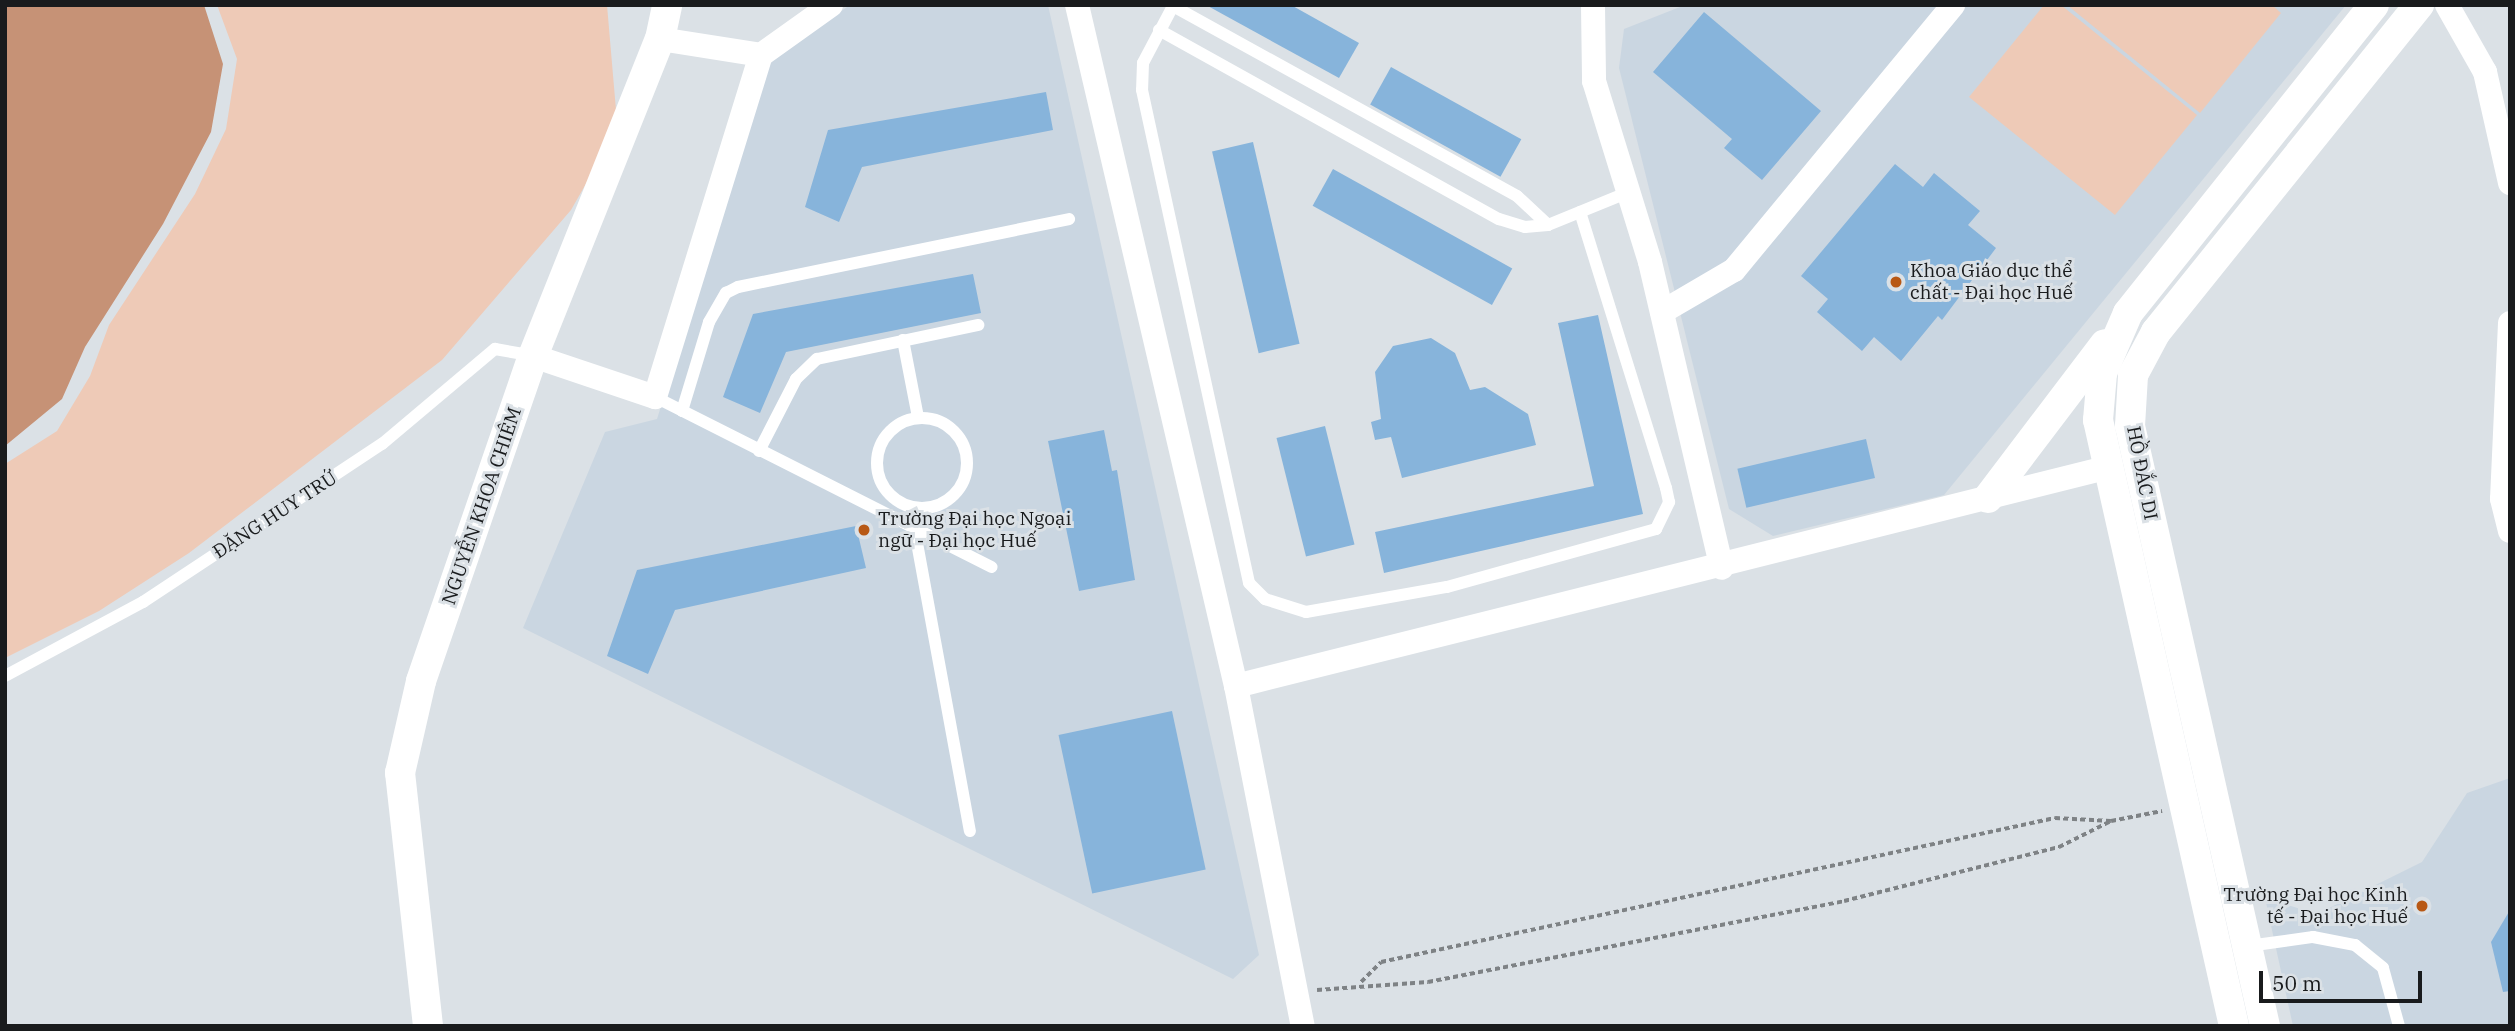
<!DOCTYPE html>
<html>
<head>
<meta charset="utf-8">
<style>
  body { margin:0 }
  #map { position:relative; width:2515px; height:1031px; overflow:hidden; background:#dbe1e6; font-family:"IBM Plex Serif",serif }
  div>[style] { position:absolute }
  [style*='--x'] { left:calc(var(--x)*1px); top:calc(var(--y)*1px); width:calc(var(--w)*1px); rotate:calc(var(--a)*1deg) }
  .built>* { inset:0; background:#cad6e1 }
  .green>* { inset:0; background:#eecab7 }
  .forest>* { inset:0; background:#c69276 }
  .building>* { inset:0; background:#87b4db; transform-origin:0 0 }
  .path>* { height:3.5px; margin-top:-1.75px; transform-origin:0; background:repeating-linear-gradient(90deg,#7e8285 0 5px,transparent 0 8.5px) }
  .service>* { height:12px; margin:-6px; padding:0 6px; transform-origin:6px; border-radius:6px; background:#fff }
  .service>.ring { margin:-6px; padding:0; box-sizing:content-box; background:none; border:12px solid #fff; border-radius:50% }
  .minor>* { height:24px; margin:-12px; padding:0 12px; transform-origin:12px; border-radius:12px; background:#fff }
  .tertiary>* { height:30px; margin:-15px; padding:0 15px; transform-origin:15px; border-radius:15px; background:#fff }
  .dots>* { width:19px; height:19px; translate:-50% -50%; box-sizing:border-box; border:4px solid #dbe1e6; border-radius:50% }
  span { translate:-50% -50%; white-space:nowrap; text-align:center; line-height:1.15; -webkit-text-stroke:6px #dbe1e6; paint-order:stroke }
  .poi-label { font-size:19px; color:#191b1d }
  .left { translate:0 -50%; text-align:left }
  .right { translate:-100% -50%; text-align:right }
  .street-label { font-size:19px; color:#191b1d }
  .frame { position:absolute; inset:0; border:7px solid #191b1d; pointer-events:none }
  .scale { position:absolute; left:2259px; top:971px; width:163px; height:32px; box-sizing:border-box; border:4px solid #191b1d; border-top:0; padding-left:9px; font-size:21px; line-height:24px; white-space:nowrap; color:#191b1d; -webkit-text-stroke:5px #dbe1e6; paint-order:stroke }
</style>
</head>
<body>
<div id="map">
  <div class="built">
    <i style="clip-path:polygon(850px 5px,1048px 5px,1259px 955px,1233px 979px,523px 628px,605px 432px,657px 419px,770px 60px)"></i>
    <i style="clip-path:polygon(1685px 5px,2346px 5px,1944px 495px,1773px 536px,1729px 509px,1619px 68px,1624px 29px)"></i>
    <i style="clip-path:polygon(2510px 778px,2510px 1026px,2293px 1026px,2265px 898px,2317px 914px,2422px 862px,2467px 793px)"></i>
  </div>
  <div class="green">
    <i style="clip-path:polygon(217px 5px,607px 5px,616px 110px,604px 152px,571px 210px,442px 360px,189px 553px,99px 611px,5px 658px,5px 464px,57px 431px,90px 376px,109px 325px,195px 194px,226px 129px,237px 59px)"></i>
    <i style="clip-path:polygon(2044px 5px,2061px 5px,2197px 115px,2115px 215px,1969px 97px)"></i>
    <i style="clip-path:polygon(2067px 5px,2272px 5px,2281px 13px,2200px 113px)"></i>
  </div>
  <div class="forest">
    <i style="clip-path:polygon(5px 5px,204px 5px,223px 64px,211px 132px,163px 224px,85px 347px,62px 399px,5px 446px)"></i>
  </div>
  <div class="building">
    <i style="clip-path:polygon(1206px 5px,1291px 5px,1359px 43px,1339px 78px)"></i>
    <i style="clip-path:polygon(1704px 12px,1821px 111px,1762px 180px,1724px 148px,1732px 139px,1653px 72px)"></i>
    <i style="left:1391px;top:67px;width:149px;height:43px;rotate:29deg"></i>
    <i style="clip-path:polygon(1046px 92px,1053px 130px,862px 167px,839px 222px,805px 207px,828px 130px)"></i>
    <i style="left:1253px;top:142px;width:207px;height:42px;rotate:77deg"></i>
    <i style="clip-path:polygon(1895px 164px,1923px 187px,1934px 173px,1980px 211px,1968px 225px,1996px 248px,1942px 320px,1938px 316px,1901px 361px,1874px 337px,1862px 351px,1817px 312px,1828px 299px,1801px 276px)"></i>
    <i style="left:1333px;top:169px;width:205px;height:42px;rotate:29deg"></i>
    <i style="clip-path:polygon(973px 274px,981px 313px,786px 352px,760px 413px,723px 397px,753px 314px)"></i>
    <i style="clip-path:polygon(1598px 315px,1643px 514px,1384px 573px,1375px 532px,1594px 486px,1558px 323px)"></i>
    <i style="clip-path:polygon(1431px 338px,1455px 353px,1470px 390px,1485px 387px,1528px 414px,1536px 445px,1402px 478px,1391px 437px,1375px 440px,1371px 422px,1381px 419px,1375px 372px,1393px 346px)"></i>
    <i style="left:1325px;top:426px;width:122px;height:50px;rotate:76deg"></i>
    <i style="clip-path:polygon(1104px 430px,1112px 471px,1117px 470px,1135px 580px,1079px 591px,1048px 441px)"></i>
    <i style="left:1866px;top:439px;width:40px;height:132px;rotate:77deg"></i>
    <i style="clip-path:polygon(856px 526px,866px 568px,675px 610px,648px 674px,607px 656px,637px 570px)"></i>
    <i style="left:1172px;top:711px;width:162px;height:116px;rotate:78deg"></i>
    <i style="clip-path:polygon(2510px 910px,2510px 991px,2503px 992px,2491px 942px)"></i>
  </div>
  <div class="path">
    <i style="--x:1361;--y:982;--w:28;--a:-45"></i>
    <i style="--x:1381;--y:962;--w:689;--a:-12.06"></i>
    <i style="--x:2055;--y:818;--w:56;--a:3.1"></i>
    <i style="--x:1317;--y:990;--w:111;--a:-4.1"></i>
    <i style="--x:1428;--y:982;--w:424;--a:-11"></i>
    <i style="--x:1844;--y:901;--w:222;--a:-14.1"></i>
    <i style="--x:2059;--y:847;--w:58;--a:-26.6"></i>
    <i style="--x:2111;--y:821;--w:52;--a:-11.1"></i>
  </div>
  <div class="service">
    <i style="--x:1159;--y:30;--w:389;--a:29.1"></i>
    <i style="--x:1499;--y:219;--w:27;--a:17"></i>
    <i style="--x:1525;--y:227;--w:23;--a:-5"></i>
    <i style="--x:1548;--y:225;--w:87;--a:-22.2"></i>
    <i style="--x:1548;--y:225;--w:42;--a:-136.9"></i>
    <i style="--x:1517;--y:196;--w:393;--a:-151.1"></i>
    <i style="--x:1173;--y:6;--w:64;--a:117.8"></i>
    <i style="--x:1143;--y:63;--w:27;--a:92"></i>
    <i style="--x:1142;--y:90;--w:504;--a:77.75"></i>
    <i style="--x:1249;--y:583;--w:23;--a:45"></i>
    <i style="--x:1265;--y:599;--w:43;--a:17.6"></i>
    <i style="--x:1306;--y:612;--w:143;--a:-10.1"></i>
    <i style="--x:1447;--y:587;--w:217;--a:-15.5"></i>
    <i style="--x:1656;--y:529;--w:30;--a:-64"></i>
    <i style="--x:1669;--y:502;--w:14;--a:-102"></i>
    <i style="--x:1666;--y:488;--w:289;--a:-107.3"></i>
    <i style="--x:903;--y:340;--w:78;--a:79"></i>
    <i style="--x:655;--y:397;--w:377;--a:26.8"></i>
    <i style="--x:682;--y:411;--w:93;--a:-73.1"></i>
    <i style="--x:709;--y:322;--w:34;--a:-60"></i>
    <i style="--x:726;--y:293;--w:13;--a:-27"></i>
    <i style="--x:738;--y:287;--w:338;--a:-11.6"></i>
    <i class="ring" style="left:877px;top:418px;width:78px;height:78px"></i>
    <i style="--x:759;--y:451;--w:81;--a:-62.8"></i>
    <i style="--x:796;--y:379;--w:29;--a:-44"></i>
    <i style="--x:817;--y:359;--w:165;--a:-11.9"></i>
    <i style="--x:918;--y:509;--w:23;--a:97"></i>
    <i style="--x:915;--y:532;--w:304;--a:79.6"></i>
    <i style="--x:5;--y:676;--w:157;--a:-28.2"></i>
    <i style="--x:143;--y:602;--w:287;--a:-33.5"></i>
    <i style="--x:382;--y:444;--w:148;--a:-40.1"></i>
    <i style="--x:495;--y:349;--w:39;--a:10"></i>
    <i style="--x:2248;--y:946;--w:66;--a:-7.9"></i>
    <i style="--x:2313;--y:937;--w:43;--a:10.8"></i>
    <i style="--x:2355;--y:945;--w:36;--a:39"></i>
    <i style="--x:2383;--y:968;--w:60;--a:74.6"></i>
  </div>
  <div class="minor">
    <i style="--x:1077;--y:5;--w:699;--a:76.86"></i>
    <i style="--x:1236;--y:686;--w:347;--a:78.9"></i>
    <i style="--x:2447;--y:5;--w:77;--a:60.4"></i>
    <i style="--x:2485;--y:72;--w:114;--a:77.3"></i>
    <i style="--x:1593;--y:6;--w:75;--a:89.2"></i>
    <i style="--x:1594;--y:81;--w:189;--a:72.8"></i>
    <i style="--x:1650;--y:262;--w:314;--a:76.8"></i>
    <i style="--x:660;--y:39;--w:102;--a:9"></i>
    <i style="--x:761;--y:55;--w:86;--a:-35.5"></i>
    <i style="--x:1662;--y:312;--w:83;--a:-30.3"></i>
    <i style="--x:1734;--y:270;--w:344;--a:-50.4"></i>
    <i style="--x:2510;--y:323;--w:176;--a:92.6"></i>
    <i style="--x:2502;--y:499;--w:33;--a:76"></i>
    <i style="--x:533;--y:356;--w:129;--a:18.6"></i>
    <i style="--x:655;--y:397;--w:358;--a:-72.8"></i>
    <i style="--x:1236;--y:686;--w:900;--a:-14.08"></i>
  </div>
  <div class="tertiary">
    <i style="--x:1988;--y:498;--w:193;--a:-52.8"></i>
    <i style="--x:428;--y:1026;--w:255;--a:-96.3"></i>
    <i style="--x:400;--y:773;--w:94;--a:-77.1"></i>
    <i style="--x:421;--y:681;--w:344;--a:-71"></i>
    <i style="--x:533;--y:356;--w:341;--a:-68.2"></i>
    <i style="--x:660;--y:39;--w:35;--a:-78"></i>
    <i style="--x:2234;--y:1026;--w:621;--a:-102.65"></i>
    <i style="--x:2098;--y:420;--w:47;--a:-85.1"></i>
    <i style="--x:2102;--y:373;--w:65;--a:-66.6"></i>
    <i style="--x:2128;--y:313;--w:394;--a:-51.4"></i>
    <i style="--x:2265;--y:1026;--w:615;--a:-102.68"></i>
    <i style="--x:2130;--y:426;--w:51;--a:-86.6"></i>
    <i style="--x:2133;--y:375;--w:49;--a:-61.9"></i>
    <i style="--x:2156;--y:332;--w:420;--a:-51.2"></i>
  </div>
  <div class="dots">
    <i style="left:1896px;top:282px;background:#b85814"></i>
    <i style="left:864px;top:530px;background:#b85814"></i>
    <i style="left:2422px;top:906px;background:#b85814"></i>
  </div>
  <div class="poi-label">
    <span class="left" style="left:1910px;top:282px">Khoa Giáo dục thể<br>chất - Đại học Huế</span>
    <span class="left" style="left:878px;top:530px">Trường Đại học Ngoại<br>ngữ - Đại học Huế</span>
    <span class="right" style="left:2408px;top:906px">Trường Đại học Kinh<br>tế - Đại học Huế</span>
  </div>
  <div class="street-label">
    <span style="left:2142px;top:473px;rotate:79deg">HỒ ĐẮC DI</span>
    <span style="left:482px;top:506px;rotate:-71deg">NGUYỄN KHOA CHIÊM</span>
    <span style="left:275px;top:515px;rotate:-33deg">ĐẶNG HUY TRỨ</span>
  </div>
  <div class="frame"></div>
  <div class="scale">50 m</div>
</div>
</body>
</html>
